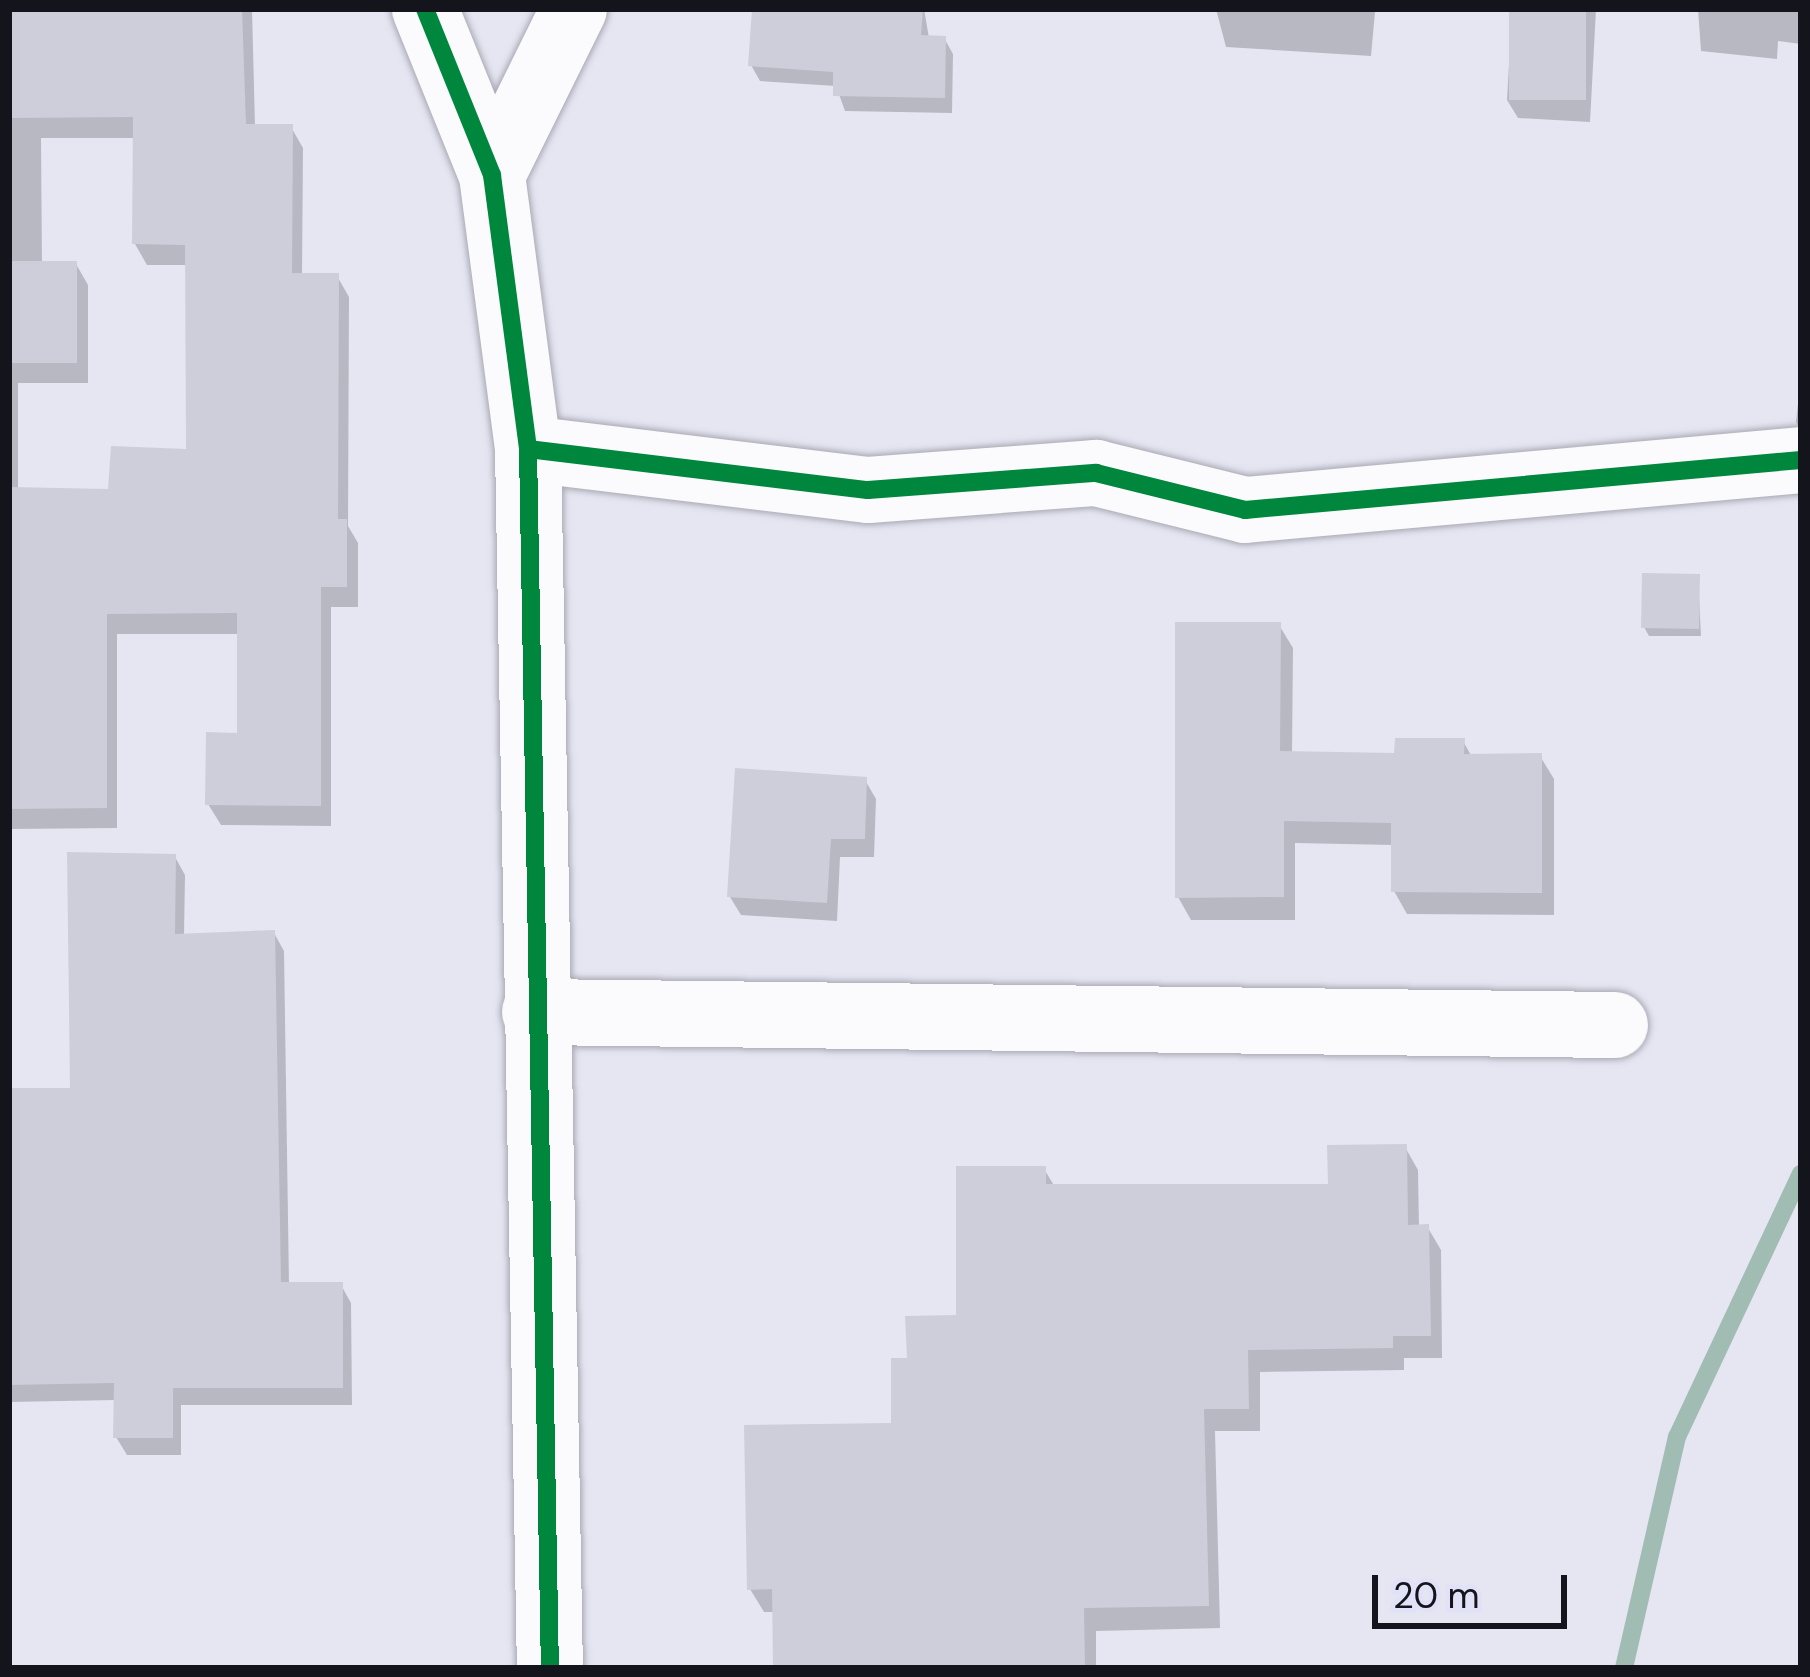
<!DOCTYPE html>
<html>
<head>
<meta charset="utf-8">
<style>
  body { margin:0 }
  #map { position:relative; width:1810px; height:1677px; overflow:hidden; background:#e6e6f3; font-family:"DM Sans",sans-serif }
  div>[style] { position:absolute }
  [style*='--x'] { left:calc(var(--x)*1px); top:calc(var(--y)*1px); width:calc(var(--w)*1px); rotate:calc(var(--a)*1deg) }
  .shadow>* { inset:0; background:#0003 }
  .stream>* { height:18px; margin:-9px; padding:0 9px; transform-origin:9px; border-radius:9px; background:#a1bdb3 }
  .building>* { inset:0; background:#ceceda; transform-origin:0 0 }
  .roads { filter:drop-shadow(0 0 3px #aaaab4) drop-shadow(0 0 3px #aaaab4) }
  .minor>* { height:66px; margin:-33px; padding:0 33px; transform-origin:33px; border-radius:33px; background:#fbfbfd }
  .cycleway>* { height:18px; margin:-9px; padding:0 9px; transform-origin:9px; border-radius:9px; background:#00873e }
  span { translate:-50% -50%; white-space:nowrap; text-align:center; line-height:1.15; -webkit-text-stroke:12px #e1e1f8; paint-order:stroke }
  .frame { position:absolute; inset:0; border:12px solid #14141c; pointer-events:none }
  .scale { position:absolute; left:1372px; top:1575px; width:195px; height:54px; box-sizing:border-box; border:6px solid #14141c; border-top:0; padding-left:15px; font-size:36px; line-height:42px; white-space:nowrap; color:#14141c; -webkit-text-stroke:9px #e1e1f8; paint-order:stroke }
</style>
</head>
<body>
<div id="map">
  <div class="shadow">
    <i style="clip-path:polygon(evenodd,9px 9px,252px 9px,255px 127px,291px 127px,303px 148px,302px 276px,337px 276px,349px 297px,348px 526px,358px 543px,358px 607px,331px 607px,331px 826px,221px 825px,208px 804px,240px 736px,240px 634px,117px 634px,117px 828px,9px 829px,9px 9px,41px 138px,136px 138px,135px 244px,147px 265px,188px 265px,189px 453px,111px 492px,18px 490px,18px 383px,88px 383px,88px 285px,76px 264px,42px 265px,41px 138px)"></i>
    <i style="clip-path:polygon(755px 9px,924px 9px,929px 38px,944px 38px,953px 54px,952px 113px,845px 111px,836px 86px,760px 81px,751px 65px)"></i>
    <i style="clip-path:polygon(1216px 9px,1415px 9px,1375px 12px,1371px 56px,1226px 47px)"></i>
    <i style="clip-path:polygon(1512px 9px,1596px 9px,1590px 122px,1518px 118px,1507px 100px)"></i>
    <i style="clip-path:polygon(1698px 9px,1801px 9px,1801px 44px,1778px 41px,1777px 59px,1701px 51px)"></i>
    <i style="clip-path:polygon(1801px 376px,1801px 431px,1796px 422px)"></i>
    <i style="clip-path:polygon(1698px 577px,1701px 636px,1649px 636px,1644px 627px)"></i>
    <i style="clip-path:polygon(1279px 625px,1293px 648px,1292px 754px,1397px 756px,1463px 741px,1472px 757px,1540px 756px,1554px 779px,1554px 915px,1407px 914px,1394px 891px,1394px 845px,1295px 843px,1295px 920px,1191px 920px,1178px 897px)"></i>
    <i style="clip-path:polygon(865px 780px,876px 799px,874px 857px,840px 857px,837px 921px,741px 915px,730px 897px)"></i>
    <i style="clip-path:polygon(175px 857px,185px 875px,184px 936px,274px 933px,284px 951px,289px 1285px,341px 1285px,351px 1303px,352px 1405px,181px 1405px,181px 1455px,127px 1455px,116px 1437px,116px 1400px,9px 1402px,9px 1091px,73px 1091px)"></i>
    <i style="clip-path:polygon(1405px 1147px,1418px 1170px,1419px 1228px,1428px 1228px,1441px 1250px,1442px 1358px,1404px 1358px,1404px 1370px,1260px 1372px,1260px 1431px,1215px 1431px,1220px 1628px,1096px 1631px,1096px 1668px,776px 1668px,775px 1612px,764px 1612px,750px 1589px,894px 1426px,910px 1360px,959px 1318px,1044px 1169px,1055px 1187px,1331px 1187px)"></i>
  </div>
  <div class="stream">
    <i style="--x:1624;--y:1668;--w:237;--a:-77.1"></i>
    <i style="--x:1677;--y:1437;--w:291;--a:-64.8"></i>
  </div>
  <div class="building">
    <i style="clip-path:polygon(9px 9px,242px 9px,246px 124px,293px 124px,292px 273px,339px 273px,338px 519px,347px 519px,347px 587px,321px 587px,321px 806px,205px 805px,206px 732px,237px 733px,237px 613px,107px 614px,107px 808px,9px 809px,9px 487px,108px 489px,111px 446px,186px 449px,185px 245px,132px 244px,133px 117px,9px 118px)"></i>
    <i style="clip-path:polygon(752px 9px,923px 9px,921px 35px,946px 36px,945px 98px,833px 96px,833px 72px,748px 66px)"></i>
    <i style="left:1509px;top:9px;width:77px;height:91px"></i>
    <i style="left:77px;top:261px;width:102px;height:68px;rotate:90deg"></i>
    <i style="left:1642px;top:573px;width:58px;height:55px;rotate:1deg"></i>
    <i style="clip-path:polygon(1175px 622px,1281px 622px,1280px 751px,1394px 753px,1395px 738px,1465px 738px,1464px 754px,1542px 753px,1542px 893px,1391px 892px,1391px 823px,1284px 821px,1284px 897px,1175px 898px)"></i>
    <i style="clip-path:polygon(735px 768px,867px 777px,865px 839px,831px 839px,827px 903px,727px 897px)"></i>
    <i style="clip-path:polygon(67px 852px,176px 854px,175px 934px,275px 930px,281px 1282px,343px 1282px,343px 1388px,173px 1388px,173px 1438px,113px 1438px,114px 1383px,9px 1385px,9px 1088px,70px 1088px)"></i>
    <i style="clip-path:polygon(1407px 1144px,1408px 1225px,1429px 1224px,1431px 1336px,1393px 1336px,1393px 1348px,1248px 1350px,1249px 1409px,1204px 1409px,1209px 1606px,1084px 1608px,1085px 1668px,773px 1668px,772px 1589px,747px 1590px,744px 1425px,891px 1423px,891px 1358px,907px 1358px,905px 1316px,956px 1315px,956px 1166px,1046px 1166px,1046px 1184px,1328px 1184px,1327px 1145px)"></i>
  </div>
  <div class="roads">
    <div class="minor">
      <i style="--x:425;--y:9;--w:179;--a:68"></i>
      <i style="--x:492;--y:175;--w:276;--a:82.5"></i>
      <i style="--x:528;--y:449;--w:1219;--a:88.97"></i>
      <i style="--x:492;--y:175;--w:185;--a:-63.7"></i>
      <i style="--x:528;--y:449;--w:342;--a:6.9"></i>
      <i style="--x:868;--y:490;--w:229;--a:-4.3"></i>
      <i style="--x:1096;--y:473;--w:154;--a:13.9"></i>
      <i style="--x:1245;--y:510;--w:558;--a:-5.14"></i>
      <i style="--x:535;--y:1012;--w:1080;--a:0.69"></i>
    </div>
  </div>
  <div class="cycleway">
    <i style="--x:425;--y:9;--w:179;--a:68"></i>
    <i style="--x:492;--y:175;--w:276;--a:82.5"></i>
    <i style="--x:528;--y:449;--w:1219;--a:88.97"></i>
    <i style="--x:528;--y:449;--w:342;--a:6.9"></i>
    <i style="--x:868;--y:490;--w:229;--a:-4.3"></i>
    <i style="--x:1096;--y:473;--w:154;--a:13.9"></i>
    <i style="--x:1245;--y:510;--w:558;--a:-5.14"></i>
  </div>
  <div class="frame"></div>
  <div class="scale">20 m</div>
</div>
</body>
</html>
